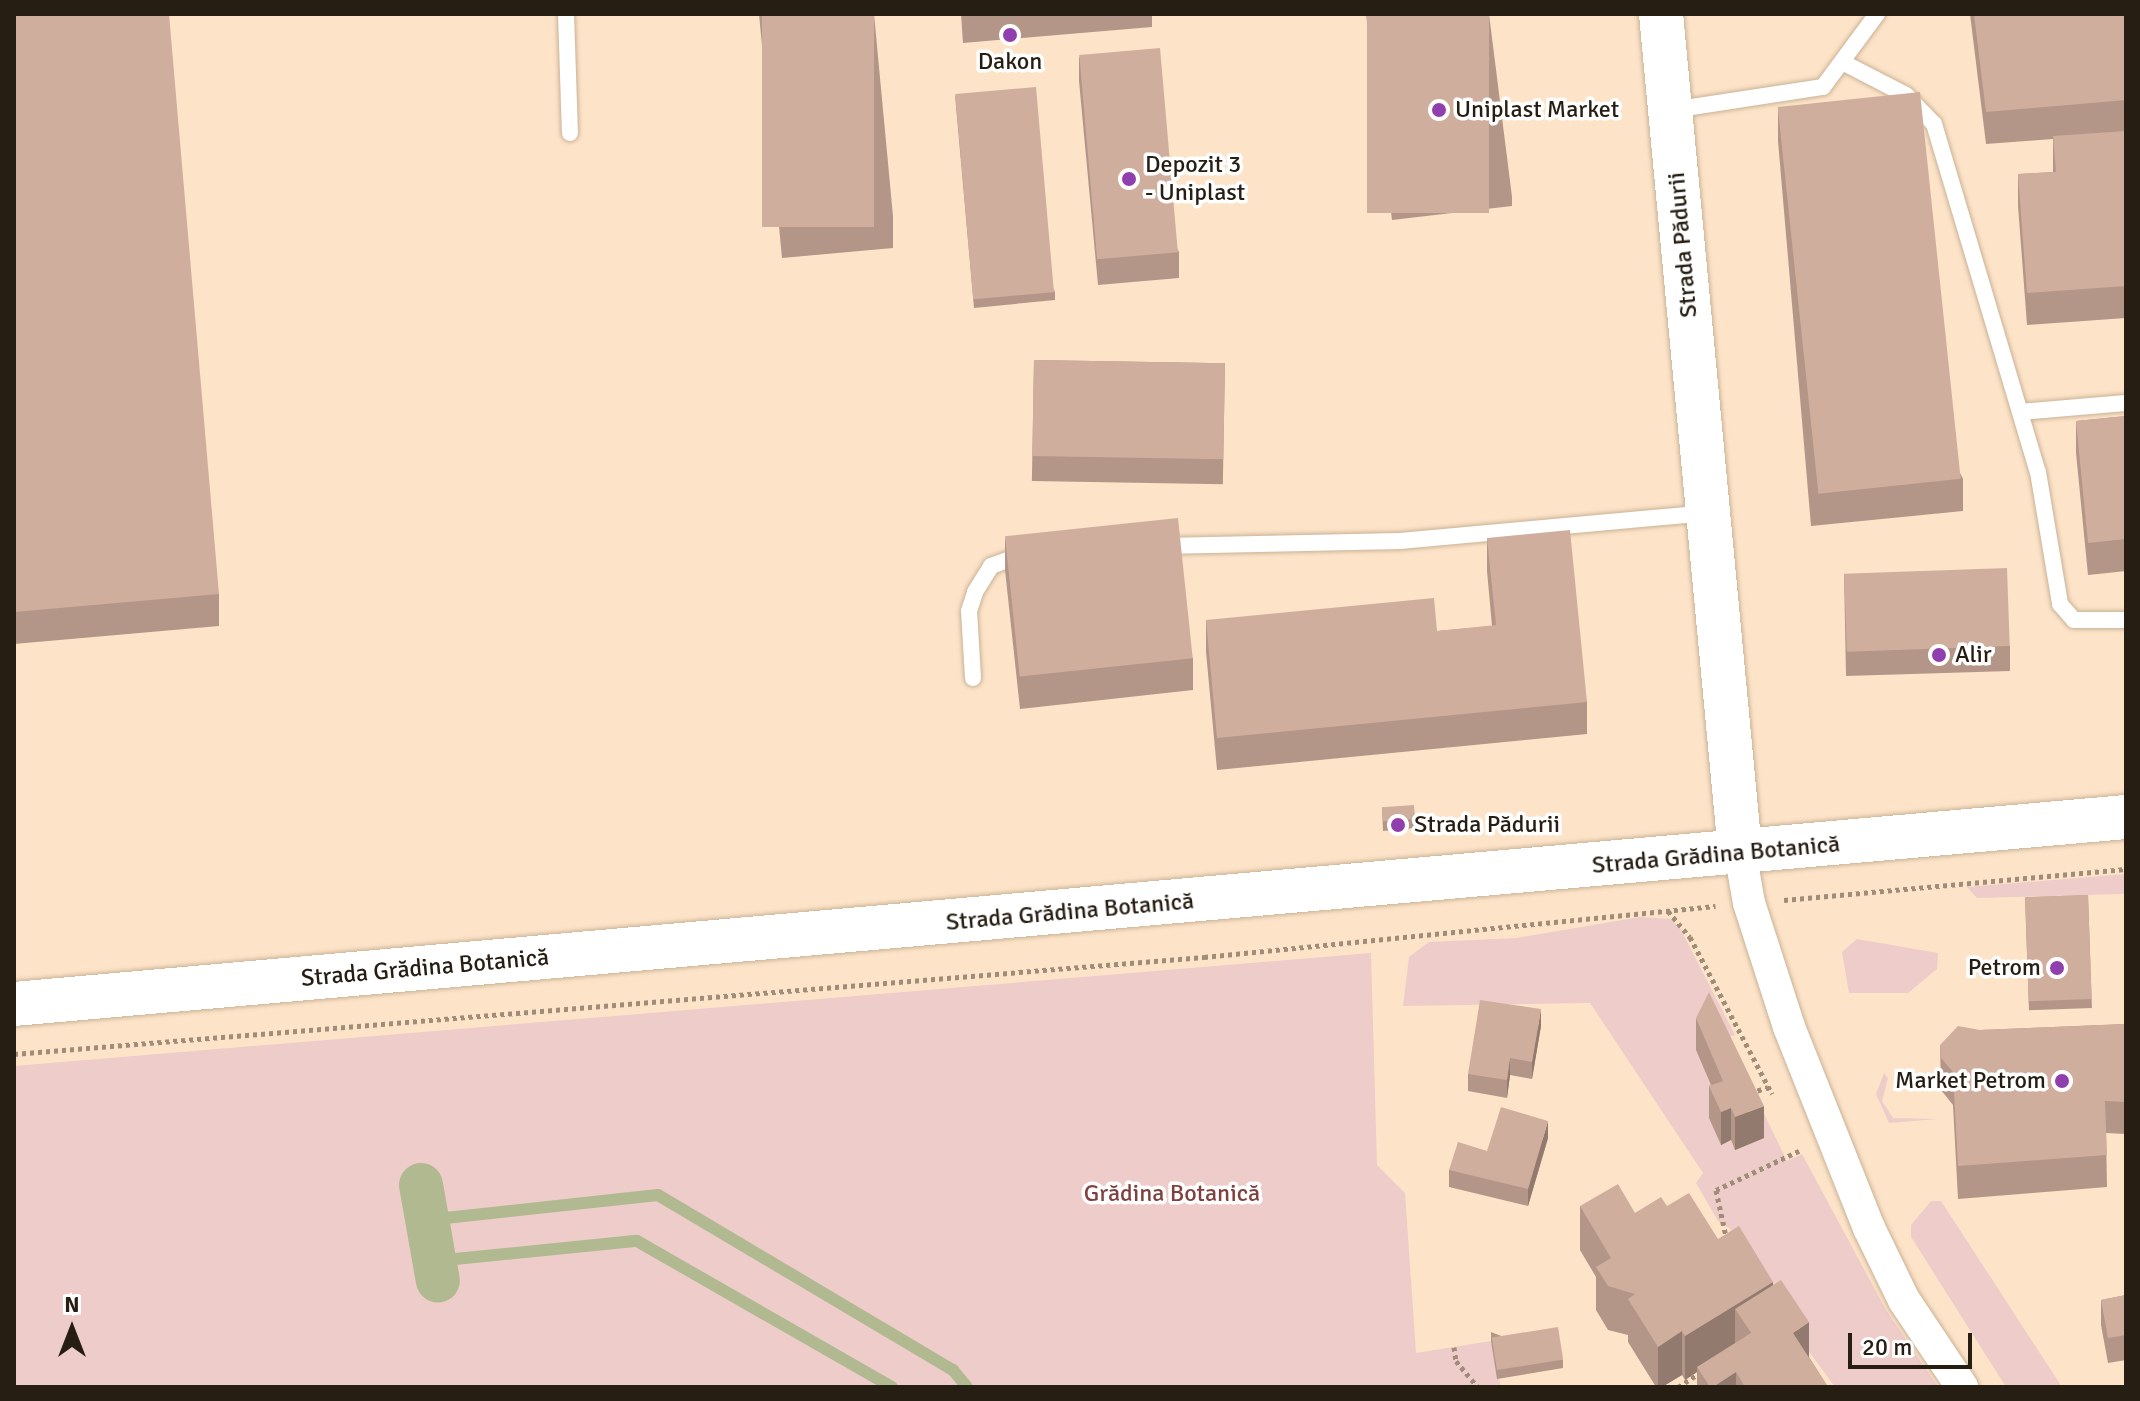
<!DOCTYPE html>
<html>
<head>
<meta charset="utf-8">
<style>
  body { margin:0 }
  #map { position:relative; width:2140px; height:1401px; overflow:hidden; background:#fde4c8; font-family:Signika,sans-serif }
  div>[style] { position:absolute }
  [style*='--x'] { left:calc(var(--x)*1px); top:calc(var(--y)*1px); width:calc(var(--w)*1px); rotate:calc(var(--a)*1deg) }
  .green>* { inset:0; background:#eeccc9 }
  .stream>* { height:12px; margin:-6px; padding:0 6px; transform-origin:6px; border-radius:6px; background:#b1b990 }
  .canal>* { height:44px; margin:-22px; padding:0 22px; transform-origin:22px; border-radius:22px; background:#b1b990 }
  .path>* { height:5px; margin-top:-2.5px; transform-origin:0; background:repeating-linear-gradient(90deg,#9f8d79 0 4px,transparent 0 8px) }
  .roads { filter:drop-shadow(0 0 2px #cab297) drop-shadow(0 0 2px #cab297) }
  .lane>* { height:16px; margin:-8px; padding:0 8px; transform-origin:8px; border-radius:8px; background:#fff }
  .street>* { height:32px; margin:-16px; padding:0 16px; transform-origin:16px; border-radius:16px; background:#fff }
  .secondary>* { height:44px; margin:-22px; padding:0 22px; transform-origin:22px; border-radius:22px; background:#fff }
  .primary>* { height:44px; margin:-22px; padding:0 22px; transform-origin:22px; border-radius:22px; background:#fff }
  .wall>* { inset:0; background:#b39688; transform-origin:0 0 }
  .shaded-wall>* { inset:0; background:#927a6f }
  .building>* { inset:0; background:#d0ae9e; transform-origin:0 0 }
  .dots>* { width:22px; height:22px; translate:-50% -50%; box-sizing:border-box; border:4px solid #fff; border-radius:50% }
  span { translate:-50% -50%; white-space:nowrap; text-align:center; line-height:1.15; -webkit-text-stroke:7px #fff; paint-order:stroke }
  .poi-label { font-size:24px; color:#261d13 }
  .left { translate:0 -50%; text-align:left }
  .right { translate:-100% -50%; text-align:right }
  .street-label { font-size:24px; color:#261d13 }
  .park-label { font-size:24px; color:#80413e }
  .frame { position:absolute; inset:0; border:16px solid #261d13; pointer-events:none }
  .north { position:absolute; left:32px; top:1289px; width:80px; height:80px; -webkit-text-stroke:6px #fff; paint-order:stroke; rotate:0deg; font-size:22px; font-weight:700; line-height:32px; text-align:center; color:#261d13 }
  .north::after { content:''; display:block; margin:auto; width:28px; height:36px; background:#261d13; clip-path:polygon(50% 0,100% 100%,50% 72%,0 100%) }
  .scale { position:absolute; left:1848px; top:1333px; width:124px; height:36px; box-sizing:border-box; border:4px solid #261d13; border-top:0; padding-left:10px; font-size:24px; line-height:28px; white-space:nowrap; color:#261d13; -webkit-text-stroke:6px #fff; paint-order:stroke }
</style>
</head>
<body>
<div id="map">
  <div class="green">
    <i style="clip-path:polygon(2126px 874px,2126px 893px,2121px 894px,1977px 898px,1967px 887px)"></i>
    <i style="clip-path:polygon(1640px 917px,1670px 919px,1680px 928px,1735px 1035px,1716px 1041px,1720px 1144px,1731px 1141px,1735px 1149px,1757px 1099px,1787px 1161px,1802px 1154px,1886px 1310px,1938px 1387px,1835px 1387px,1739px 1257px,1730px 1229px,1718px 1221px,1696px 1183px,1703px 1173px,1590px 1003px,1403px 1006px,1409px 957px,1429px 942px,1516px 938px)"></i>
    <i style="clip-path:polygon(1857px 939px,1938px 953px,1937px 969px,1908px 993px,1849px 993px,1842px 952px)"></i>
    <i style="clip-path:polygon(1371px 953px,1377px 1165px,1405px 1193px,1416px 1353px,1491px 1341px,1501px 1387px,14px 1387px,14px 1066px)"></i>
    <i style="clip-path:polygon(1884px 1073px,1888px 1078px,1882px 1101px,1893px 1118px,1938px 1119px,1889px 1123px,1876px 1094px)"></i>
    <i style="clip-path:polygon(1931px 1201px,1941px 1201px,2062px 1387px,2006px 1387px,1911px 1237px,1911px 1225px)"></i>
  </div>
  <div class="stream">
    <i style="--x:427;--y:1220;--w:232;--a:-6.2"></i>
    <i style="--x:658;--y:1195;--w:343;--a:30.7"></i>
    <i style="--x:953;--y:1370;--w:22;--a:51"></i>
    <i style="--x:435;--y:1261;--w:203;--a:-5.7"></i>
    <i style="--x:637;--y:1241;--w:294;--a:29.8"></i>
  </div>
  <div class="canal">
    <i style="--x:421;--y:1185;--w:97;--a:80"></i>
  </div>
  <div class="path">
    <i style="--x:1784;--y:900;--w:343;--a:-5.2"></i>
    <i style="--x:1668;--y:911;--w:34;--a:50"></i>
    <i style="--x:1690;--y:937;--w:177;--a:62.4"></i>
    <i style="--x:14;--y:1054;--w:1194;--a:-4.66"></i>
    <i style="--x:1204;--y:957;--w:514;--a:-5.7"></i>
    <i style="--x:1750;--y:1093;--w:19;--a:-18"></i>
    <i style="--x:1727;--y:1241;--w:52;--a:-102.2"></i>
    <i style="--x:1716;--y:1190;--w:92;--a:-25.2"></i>
    <i style="--x:1454;--y:1347;--w:14;--a:82"></i>
    <i style="--x:1456;--y:1361;--w:34;--a:50"></i>
    <i style="--x:1678;--y:1387;--w:27;--a:-33"></i>
  </div>
  <div class="roads">
    <div class="lane">
      <i style="--x:566;--y:14;--w:119;--a:88.1"></i>
      <i style="--x:1844;--y:63;--w:70;--a:27.3"></i>
      <i style="--x:1906;--y:95;--w:40;--a:46"></i>
      <i style="--x:1934;--y:124;--w:363;--a:73.4"></i>
      <i style="--x:2038;--y:472;--w:134;--a:80.5"></i>
      <i style="--x:2060;--y:604;--w:21;--a:49"></i>
      <i style="--x:2074;--y:620;--w:52;--a:0"></i>
      <i style="--x:1672;--y:110;--w:153;--a:-8.7"></i>
      <i style="--x:1823;--y:87;--w:91;--a:-53.5"></i>
      <i style="--x:2020;--y:412;--w:106;--a:-4.9"></i>
      <i style="--x:1163;--y:546;--w:237;--a:-1.2"></i>
      <i style="--x:1400;--y:541;--w:307;--a:-5.2"></i>
      <i style="--x:973;--y:678;--w:67;--a:-93.4"></i>
      <i style="--x:969;--y:611;--w:20;--a:-72"></i>
      <i style="--x:975;--y:592;--w:31;--a:-58"></i>
      <i style="--x:991;--y:566;--w:35;--a:-20"></i>
    </div>
    <div class="street">
      <i style="--x:1740;--y:852;--w:52;--a:80"></i>
      <i style="--x:1749;--y:903;--w:130;--a:72.1"></i>
      <i style="--x:1789;--y:1027;--w:216;--a:68.3"></i>
      <i style="--x:1869;--y:1228;--w:80;--a:64.1"></i>
      <i style="--x:1904;--y:1300;--w:105;--a:56.3"></i>
    </div>
    <div class="secondary">
      <i style="--x:1661;--y:14;--w:842;--a:84.61"></i>
    </div>
    <div class="primary">
      <i style="--x:14;--y:1004;--w:2120;--a:-5.06"></i>
    </div>
  </div>
  <div class="wall">
    <i style="clip-path:polygon(14px 14px,219px 594px,219px 626px,14px 644px)"></i>
    <i style="clip-path:polygon(759px 14px,874px 14px,893px 216px,893px 248px,782px 258px)"></i>
    <i style="clip-path:polygon(961px 14px,1152px 14px,1152px 27px,963px 43px)"></i>
    <i style="clip-path:polygon(1366px 14px,1489px 14px,1512px 197px,1512px 206px,1392px 220px)"></i>
    <i style="clip-path:polygon(1970px 14px,2126px 14px,2126px 318px,2027px 325px,2018px 206px,2018px 174px,2053px 172px,2053px 139px,1986px 144px)"></i>
    <i style="clip-path:polygon(1079px 56px,1179px 252px,1179px 278px,1098px 285px,1079px 81px)"></i>
    <i style="clip-path:polygon(955px 95px,1055px 292px,1055px 300px,974px 308px)"></i>
    <i style="clip-path:polygon(1778px 109px,1963px 479px,1963px 511px,1811px 526px,1778px 141px)"></i>
    <i style="left:1034px;top:360px;width:191px;height:121px;rotate:1deg"></i>
    <i style="clip-path:polygon(2126px 416px,2126px 571px,2088px 575px,2076px 453px,2076px 421px)"></i>
    <i style="clip-path:polygon(1005px 538px,1193px 658px,1193px 690px,1020px 709px,1005px 570px)"></i>
    <i style="clip-path:polygon(1487px 538px,1587px 702px,1587px 734px,1217px 770px,1206px 652px,1206px 620px,1437px 631px,1492px 626px,1487px 571px)"></i>
    <i style="clip-path:polygon(1844px 574px,2010px 646px,2010px 671px,1846px 676px)"></i>
    <i style="clip-path:polygon(1382px 807px,1415px 819px,1415px 828px,1383px 831px)"></i>
    <i style="left:2088px;top:895px;width:113px;height:63px;rotate:88deg"></i>
    <i style="clip-path:polygon(1696px 1018px,1764px 1138px,1735px 1150px,1731px 1140px,1721px 1145px,1709px 1118px,1709px 1086px,1711px 1085px,1696px 1050px)"></i>
    <i style="clip-path:polygon(2126px 1024px,2126px 1134px,2106px 1133px,2107px 1187px,1958px 1199px,1953px 1105px,1941px 1090px,1940px 1045px,1980px 1030px)"></i>
    <i style="clip-path:polygon(1541px 1026px,1532px 1079px,1510px 1075px,1507px 1098px,1468px 1091px,1468px 1074px)"></i>
    <i style="clip-path:polygon(1548px 1138px,1528px 1206px,1449px 1187px,1449px 1170px,1487px 1151px)"></i>
    <i style="clip-path:polygon(1580px 1206px,1635px 1213px,1667px 1206px,1718px 1239px,1773px 1285px,1809px 1357px,1828px 1387px,1697px 1387px,1697px 1372px,1685px 1380px,1682px 1375px,1662px 1387px,1656px 1387px,1628px 1342px,1628px 1335px,1608px 1330px,1596px 1310px,1596px 1277px,1580px 1250px)"></i>
    <i style="clip-path:polygon(2126px 1295px,2126px 1360px,2108px 1363px,2101px 1325px,2101px 1300px)"></i>
    <i style="clip-path:polygon(1491px 1332px,1563px 1360px,1563px 1368px,1497px 1379px,1491px 1341px)"></i>
  </div>
  <div class="shaded-wall">
    <i style="clip-path:polygon(1541px 1009px,1541px 1026px,1532px 1079px,1532px 1062px)"></i>
    <i style="clip-path:polygon(1510px 1058px,1510px 1075px,1507px 1098px,1507px 1080px)"></i>
    <i style="clip-path:polygon(1764px 1106px,1764px 1138px,1735px 1150px,1735px 1117px)"></i>
    <i style="clip-path:polygon(1731px 1108px,1731px 1140px,1721px 1145px,1721px 1112px)"></i>
    <i style="clip-path:polygon(1548px 1121px,1548px 1138px,1528px 1206px,1528px 1189px)"></i>
    <i style="clip-path:polygon(1773px 1282px,1773px 1326px,1751px 1333px,1735px 1309px,1735px 1349px,1697px 1367px,1697px 1372px,1685px 1380px,1685px 1336px)"></i>
    <i style="clip-path:polygon(1809px 1322px,1809px 1366px,1793px 1333px)"></i>
    <i style="clip-path:polygon(1682px 1331px,1682px 1375px,1662px 1387px,1658px 1387px,1658px 1347px)"></i>
    <i style="clip-path:polygon(1736px 1372px,1736px 1387px,1713px 1387px)"></i>
  </div>
  <div class="building">
    <i style="clip-path:polygon(14px 14px,169px 14px,219px 594px,14px 612px)"></i>
    <i style="left:762px;top:14px;width:112px;height:213px"></i>
    <i style="left:1367px;top:14px;width:122px;height:199px"></i>
    <i style="clip-path:polygon(1974px 14px,2126px 14px,2126px 100px,1986px 112px)"></i>
    <i style="left:1160px;top:48px;width:205px;height:81px;rotate:85deg"></i>
    <i style="left:1036px;top:87px;width:206px;height:81px;rotate:85deg"></i>
    <i style="left:1920px;top:92px;width:389px;height:143px;rotate:84deg"></i>
    <i style="clip-path:polygon(2126px 131px,2126px 286px,2027px 293px,2018px 174px,2056px 172px,2053px 136px)"></i>
    <i style="left:1034px;top:360px;width:191px;height:96px;rotate:1deg"></i>
    <i style="clip-path:polygon(2126px 416px,2126px 539px,2088px 543px,2076px 421px)"></i>
    <i style="left:1178px;top:518px;width:141px;height:174px;rotate:84deg"></i>
    <i style="clip-path:polygon(1570px 530px,1587px 702px,1217px 738px,1206px 620px,1434px 598px,1437px 631px,1496px 625px,1487px 538px)"></i>
    <i style="left:2007px;top:568px;width:78px;height:163px;rotate:88deg"></i>
    <i style="left:1414px;top:805px;width:14px;height:32px;rotate:86deg"></i>
    <i style="left:2088px;top:895px;width:104px;height:63px;rotate:88deg"></i>
    <i style="clip-path:polygon(1709px 992px,1764px 1106px,1735px 1117px,1731px 1108px,1721px 1112px,1709px 1086px,1723px 1081px,1696px 1018px)"></i>
    <i style="clip-path:polygon(1480px 1000px,1541px 1009px,1532px 1062px,1510px 1058px,1507px 1080px,1468px 1074px)"></i>
    <i style="clip-path:polygon(2126px 1024px,2126px 1102px,2105px 1101px,2107px 1155px,1958px 1166px,1953px 1072px,1941px 1058px,1940px 1045px,1958px 1026px,1980px 1030px)"></i>
    <i style="clip-path:polygon(1501px 1107px,1548px 1121px,1528px 1189px,1449px 1170px,1458px 1142px,1487px 1151px)"></i>
    <i style="clip-path:polygon(1618px 1184px,1635px 1213px,1661px 1197px,1667px 1206px,1689px 1193px,1718px 1239px,1739px 1226px,1773px 1282px,1685px 1336px,1682px 1331px,1658px 1347px,1628px 1299px,1635px 1294px,1608px 1286px,1596px 1267px,1611px 1258px,1580px 1206px)"></i>
    <i style="clip-path:polygon(1781px 1280px,1809px 1322px,1793px 1333px,1828px 1387px,1745px 1387px,1736px 1372px,1713px 1387px,1710px 1387px,1697px 1367px,1751px 1333px,1735px 1309px)"></i>
    <i style="clip-path:polygon(2126px 1295px,2126px 1335px,2108px 1338px,2101px 1300px)"></i>
    <i style="left:1558px;top:1327px;width:33px;height:67px;rotate:81deg"></i>
  </div>
  <div class="dots">
    <i style="left:1010px;top:35px;background:#903faf"></i>
    <i style="left:1439px;top:110px;background:#903faf"></i>
    <i style="left:1129px;top:179px;background:#903faf"></i>
    <i style="left:1939px;top:655px;background:#903faf"></i>
    <i style="left:1398px;top:825px;background:#903faf"></i>
    <i style="left:2057px;top:968px;background:#903faf"></i>
    <i style="left:2062px;top:1081px;background:#903faf"></i>
  </div>
  <div class="poi-label">
    <span style="left:1010px;top:62px">Dakon</span>
    <span class="left" style="left:1455px;top:110px">Uniplast Market</span>
    <span class="left" style="left:1145px;top:179px">Depozit 3<br>- Uniplast</span>
    <span class="left" style="left:1955px;top:655px">Alir</span>
    <span class="left" style="left:1414px;top:825px">Strada Pădurii</span>
    <span class="right" style="left:2041px;top:968px">Petrom</span>
    <span class="right" style="left:2046px;top:1081px">Market Petrom</span>
  </div>
  <div class="street-label">
    <span style="left:1683px;top:245px;rotate:-95deg">Strada Pădurii</span>
    <span style="left:1716px;top:855px;rotate:-5deg">Strada Grădina Botanică</span>
    <span style="left:1070px;top:912px;rotate:-5deg">Strada Grădina Botanică</span>
    <span style="left:425px;top:968px;rotate:-5deg">Strada Grădina Botanică</span>
  </div>
  <div class="park-label">
    <span style="left:1172px;top:1194px">Grădina Botanică</span>
  </div>
  <div class="frame"></div>
  <div class="north">N</div>
  <div class="scale">20 m</div>
</div>
</body>
</html>
